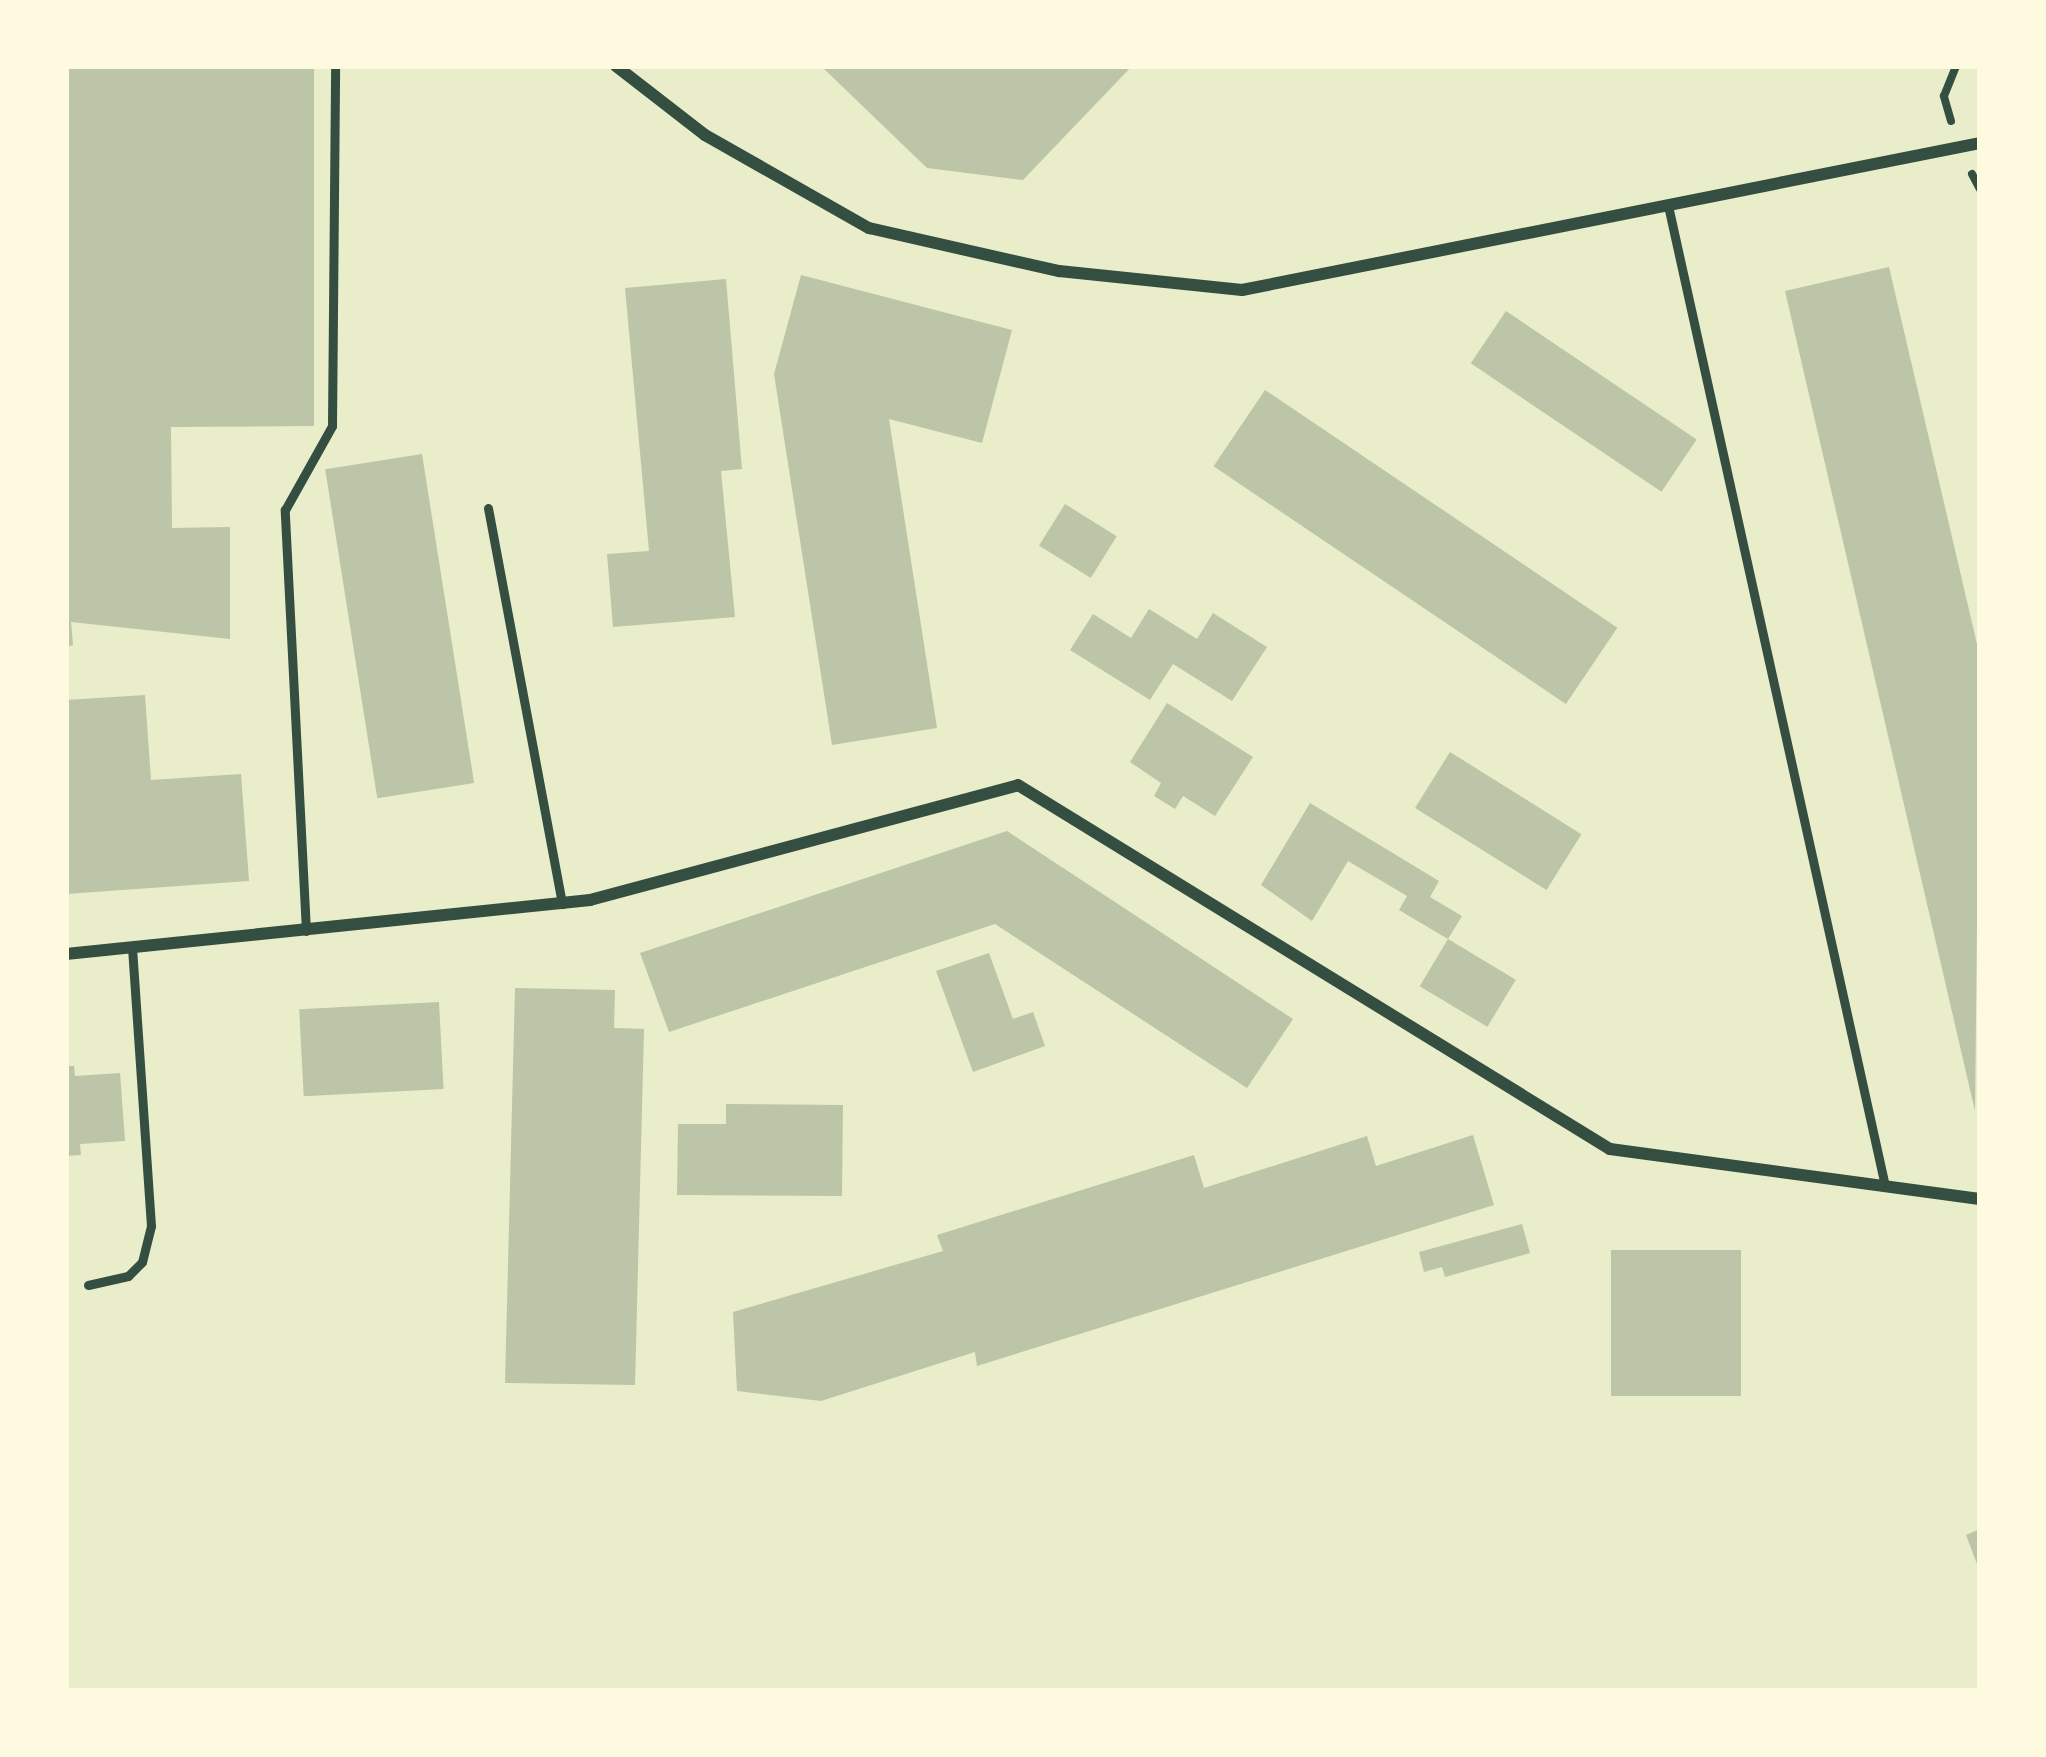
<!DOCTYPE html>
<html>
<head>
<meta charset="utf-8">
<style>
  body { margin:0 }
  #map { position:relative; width:2046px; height:1757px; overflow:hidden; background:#e9edc9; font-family:"IBM Plex Sans",sans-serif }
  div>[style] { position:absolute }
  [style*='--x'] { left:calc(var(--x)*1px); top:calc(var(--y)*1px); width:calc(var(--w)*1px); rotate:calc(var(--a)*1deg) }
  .building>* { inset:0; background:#bcc5a7; transform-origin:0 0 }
  .path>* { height:8px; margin:-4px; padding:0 4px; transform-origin:4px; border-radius:4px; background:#344e41 }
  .service>* { height:9px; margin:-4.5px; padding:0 4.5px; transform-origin:4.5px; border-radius:4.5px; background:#344e41 }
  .minor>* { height:12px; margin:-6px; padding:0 6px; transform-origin:6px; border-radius:6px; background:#344e41 }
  span { translate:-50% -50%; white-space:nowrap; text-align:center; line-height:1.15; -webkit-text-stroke:12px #fefae0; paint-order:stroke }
  .frame { position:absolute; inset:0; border:69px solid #fefae0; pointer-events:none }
</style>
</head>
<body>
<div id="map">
  <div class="building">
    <i style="clip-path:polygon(69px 66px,314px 66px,314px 426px,171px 427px,172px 528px,230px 527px,230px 639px,71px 622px,73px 645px,66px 647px)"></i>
    <i style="clip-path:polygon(821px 66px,1132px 66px,1023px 180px,927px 168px)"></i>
    <i style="clip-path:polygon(1889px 267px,1980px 657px,1975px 1111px,1785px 291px)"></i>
    <i style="clip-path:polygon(801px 275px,1012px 330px,982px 443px,889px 419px,937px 728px,832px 745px,774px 374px)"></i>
    <i style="clip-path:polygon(726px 279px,742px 469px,721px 471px,735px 617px,613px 627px,607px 554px,649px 551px,625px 288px)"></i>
    <i style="left:1506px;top:311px;width:230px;height:63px;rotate:34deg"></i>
    <i style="left:1265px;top:390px;width:425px;height:92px;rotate:34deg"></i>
    <i style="left:422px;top:454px;width:333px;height:98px;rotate:81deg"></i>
    <i style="left:1065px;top:504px;width:61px;height:49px;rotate:32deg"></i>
    <i style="clip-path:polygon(1149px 609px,1197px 639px,1213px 613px,1267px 647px,1232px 701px,1173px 664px,1150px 700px,1070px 650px,1093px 614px,1131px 638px)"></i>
    <i style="clip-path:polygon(145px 695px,151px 780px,241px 774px,249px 881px,66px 894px,66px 700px)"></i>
    <i style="clip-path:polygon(1167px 703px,1253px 757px,1215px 816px,1183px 796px,1175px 809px,1154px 796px,1161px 783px,1130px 762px)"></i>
    <i style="left:1450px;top:752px;width:155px;height:66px;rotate:32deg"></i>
    <i style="clip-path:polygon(1310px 803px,1439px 881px,1430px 897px,1462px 916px,1448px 939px,1399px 910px,1407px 896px,1348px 861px,1312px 921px,1261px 885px)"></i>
    <i style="clip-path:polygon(1007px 831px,1293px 1019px,1247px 1088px,995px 924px,669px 1032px,640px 953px)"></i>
    <i style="left:1448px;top:939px;width:79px;height:55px;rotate:31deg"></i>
    <i style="clip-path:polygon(989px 953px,1013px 1019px,1033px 1012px,1045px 1046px,973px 1072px,936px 971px)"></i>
    <i style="clip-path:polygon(515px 988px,615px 990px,614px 1028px,644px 1029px,635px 1385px,505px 1383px)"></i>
    <i style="left:439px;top:1002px;width:87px;height:140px;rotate:87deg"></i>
    <i style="clip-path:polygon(66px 1066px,74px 1066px,75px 1076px,120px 1073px,125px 1141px,80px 1144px,81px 1155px,66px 1156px)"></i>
    <i style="clip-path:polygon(726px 1104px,843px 1105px,842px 1196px,677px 1195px,678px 1124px,726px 1124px)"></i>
    <i style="clip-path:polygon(1473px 1135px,1494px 1205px,977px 1366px,975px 1352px,821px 1401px,737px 1391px,733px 1312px,943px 1251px,937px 1235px,1194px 1155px,1204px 1188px,1367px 1136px,1376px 1166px)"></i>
    <i style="clip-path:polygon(1522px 1224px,1530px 1253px,1445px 1277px,1442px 1267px,1424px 1272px,1419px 1252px)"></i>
    <i style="left:1611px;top:1250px;width:130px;height:146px"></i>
    <i style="clip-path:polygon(1980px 1529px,1980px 1572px,1966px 1535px)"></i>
  </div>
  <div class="path">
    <i style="--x:1951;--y:121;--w:26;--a:-106"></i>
    <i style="--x:1944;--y:96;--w:32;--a:-68"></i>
    <i style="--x:1972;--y:174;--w:17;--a:62"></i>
  </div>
  <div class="service">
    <i style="--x:1669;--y:210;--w:1000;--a:77.52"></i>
    <i style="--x:488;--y:508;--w:403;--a:79.4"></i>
    <i style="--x:306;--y:931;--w:422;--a:-92.9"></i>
    <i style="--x:285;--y:510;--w:96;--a:-60.8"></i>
    <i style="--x:332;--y:426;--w:360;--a:-89.5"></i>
    <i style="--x:88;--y:1285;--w:41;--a:-12.7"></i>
    <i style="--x:128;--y:1276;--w:20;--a:-45"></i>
    <i style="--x:142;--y:1262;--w:37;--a:-76"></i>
    <i style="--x:151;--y:1226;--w:277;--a:-93.9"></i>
  </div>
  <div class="minor">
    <i style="--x:616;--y:66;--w:113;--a:37.8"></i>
    <i style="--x:705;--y:135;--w:189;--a:29.6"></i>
    <i style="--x:869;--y:228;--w:195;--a:12.8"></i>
    <i style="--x:1059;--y:271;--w:184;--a:5.9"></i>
    <i style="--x:1242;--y:290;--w:752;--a:-11.27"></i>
    <i style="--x:66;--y:954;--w:527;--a:-5.88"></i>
    <i style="--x:590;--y:900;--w:443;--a:-15"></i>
    <i style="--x:1018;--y:785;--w:695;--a:31.59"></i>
    <i style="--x:1610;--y:1149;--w:373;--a:7.7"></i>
  </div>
  <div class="frame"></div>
</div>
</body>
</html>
